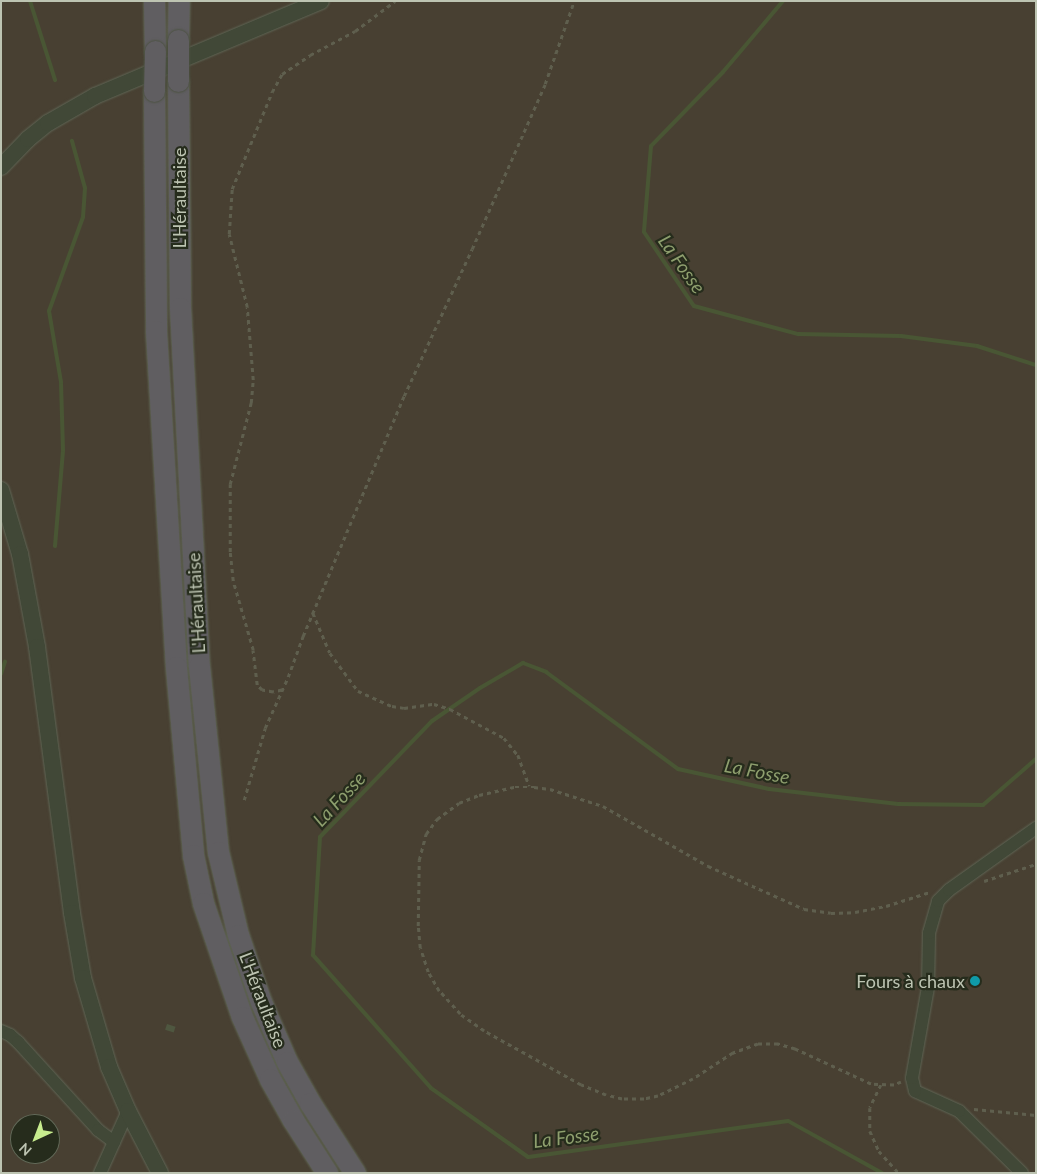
<!DOCTYPE html>
<html>
<head>
<meta charset="utf-8">
<style>
  body { margin:0 }
  #map { position:relative; width:1037px; height:1174px; overflow:hidden; background:#303723; font-family:Lato,sans-serif }
  div>[style] { position:absolute }
  [style*='--x'] { left:calc(var(--x)*1px); top:calc(var(--y)*1px); width:calc(var(--w)*1px); rotate:calc(var(--a)*1deg) }
  .green>* { inset:0; background:#484032 }
  .stream>* { height:4px; margin:-2px; padding:0 2px; transform-origin:2px; border-radius:2px; background:#495634 }
  .building>* { inset:0; background:#4f5740; transform-origin:0 0 }
  .path>* { height:2.5px; margin-top:-1.25px; transform-origin:0; background:repeating-linear-gradient(90deg,#5f5f4e 0 4px,transparent 0 8px) }
  .roads { filter:drop-shadow(0 0 1px #5f6555) drop-shadow(0 0 1px #5f6555) }
  .minor>* { height:12px; margin:-6px; padding:0 6px; transform-origin:6px; border-radius:6px; background:#414837 }
  .tertiary>* { height:16px; margin:-8px; padding:0 8px; transform-origin:8px; border-radius:8px; background:#414837 }
  .trunk>* { height:21px; margin:-10.5px; padding:0 10.5px; transform-origin:10.5px; border-radius:10.5px; background:#605e61 }
  .bridges { filter:drop-shadow(0 0 1px #4c5242) drop-shadow(0 0 1px #4c5242) }
  .trunk-bridge>* { height:21px; margin:-10.5px; padding:0 10.5px; transform-origin:10.5px; border-radius:10.5px; background:#605e61 }
  .dots>* { width:14px; height:14px; translate:-50% -50%; box-sizing:border-box; border:2px solid #262c1c; border-radius:50% }
  span { translate:-50% -50%; white-space:nowrap; text-align:center; line-height:1.15; -webkit-text-stroke:4.5px #262c1c; paint-order:stroke }
  .street-label { font-size:18px; color:#bdc4b2 }
  .poi-label { font-size:18px; color:#bdc4b2 }
  .right { translate:-100% -50%; text-align:right }
  .water-label { font-size:19px; color:#8e9f6e; font-style:italic }
  .frame { position:absolute; inset:0; border:2px solid #bdc4b2; pointer-events:none }
  .north { position:absolute; left:10px; top:1114px; width:50px; height:50px; box-sizing:border-box; background:#262c1c; border:1px solid #626958; border-radius:50%; rotate:223deg; font-size:14px; font-weight:700; line-height:20px; text-align:center; color:#bdc4b2 }
  .north::after { content:''; display:block; margin:auto; width:18px; height:22px; background:#c7ec8e; clip-path:polygon(50% 0,100% 100%,50% 72%,0 100%) }
</style>
</head>
<body>
<div id="map">
  <div class="green">
    <i style="clip-path:polygon(evenodd,1px 1px,1036px 1px,1036px 1173px,1px 1173px,1px 1px,20px 1124px,50px 1124px,50px 1154px,20px 1154px,20px 1124px)"></i>
  </div>
  <div class="stream">
    <i style="--x:30;--y:1;--w:83;--a:72.4"></i>
    <i style="--x:783;--y:1;--w:93;--a:130.2"></i>
    <i style="--x:723;--y:72;--w:103;--a:134.2"></i>
    <i style="--x:651;--y:146;--w:86;--a:94.7"></i>
    <i style="--x:644;--y:232;--w:89;--a:56"></i>
    <i style="--x:694;--y:306;--w:108;--a:15.1"></i>
    <i style="--x:798;--y:334;--w:103;--a:1.1"></i>
    <i style="--x:901;--y:336;--w:77;--a:7.5"></i>
    <i style="--x:977;--y:346;--w:62;--a:17.9"></i>
    <i style="--x:55;--y:546;--w:96;--a:-85.2"></i>
    <i style="--x:63;--y:450;--w:68;--a:-91.7"></i>
    <i style="--x:61;--y:382;--w:72;--a:-99.6"></i>
    <i style="--x:49;--y:311;--w:100;--a:-70.1"></i>
    <i style="--x:83;--y:217;--w:29;--a:-86"></i>
    <i style="--x:85;--y:188;--w:49;--a:-105.5"></i>
    <i style="--x:1;--y:674;--w:13;--a:-72"></i>
    <i style="--x:882;--y:1173;--w:107;--a:-151"></i>
    <i style="--x:788;--y:1121;--w:262;--a:172.1"></i>
    <i style="--x:528;--y:1157;--w:119;--a:-144.6"></i>
    <i style="--x:431;--y:1088;--w:178;--a:-131.6"></i>
    <i style="--x:313;--y:955;--w:118;--a:-86.6"></i>
    <i style="--x:320;--y:837;--w:161;--a:-46"></i>
    <i style="--x:432;--y:721;--w:58;--a:-34.5"></i>
    <i style="--x:480;--y:688;--w:50;--a:-30.2"></i>
    <i style="--x:523;--y:663;--w:25;--a:21"></i>
    <i style="--x:546;--y:672;--w:164;--a:36.3"></i>
    <i style="--x:678;--y:769;--w:93;--a:12.4"></i>
    <i style="--x:769;--y:789;--w:130;--a:6.6"></i>
    <i style="--x:898;--y:804;--w:85;--a:0.7"></i>
    <i style="--x:983;--y:805;--w:70;--a:-41"></i>
  </div>
  <div class="building">
    <i style="left:167px;top:1024px;width:9px;height:6px;rotate:18deg"></i>
  </div>
  <div class="path">
    <i style="--x:313;--y:613;--w:43;--a:67"></i>
    <i style="--x:330;--y:653;--w:47;--a:53.6"></i>
    <i style="--x:358;--y:691;--w:37;--a:24"></i>
    <i style="--x:392;--y:706;--w:12;--a:9"></i>
    <i style="--x:404;--y:708;--w:30;--a:-8"></i>
    <i style="--x:434;--y:704;--w:17;--a:17"></i>
    <i style="--x:450;--y:709;--w:61;--a:28.2"></i>
    <i style="--x:504;--y:738;--w:22;--a:51"></i>
    <i style="--x:518;--y:755;--w:33;--a:70"></i>
    <i style="--x:282;--y:690;--w:9;--a:167"></i>
    <i style="--x:273;--y:692;--w:11;--a:-170"></i>
    <i style="--x:262;--y:690;--w:7;--a:-135"></i>
    <i style="--x:257;--y:685;--w:35;--a:-97"></i>
    <i style="--x:253;--y:650;--w:72;--a:-106.2"></i>
    <i style="--x:233;--y:581;--w:29;--a:-96"></i>
    <i style="--x:230;--y:552;--w:68;--a:-90"></i>
    <i style="--x:230;--y:484;--w:84;--a:-75.5"></i>
    <i style="--x:251;--y:403;--w:23;--a:-85"></i>
    <i style="--x:253;--y:380;--w:73;--a:-94.7"></i>
    <i style="--x:247;--y:307;--w:75;--a:-103.9"></i>
    <i style="--x:229;--y:234;--w:45;--a:-86.2"></i>
    <i style="--x:232;--y:189;--w:105;--a:-67.6"></i>
    <i style="--x:272;--y:92;--w:21;--a:-61"></i>
    <i style="--x:282;--y:74;--w:34;--a:-34"></i>
    <i style="--x:310;--y:55;--w:51;--a:-28.1"></i>
    <i style="--x:355;--y:31;--w:50;--a:-36.9"></i>
    <i style="--x:244;--y:800;--w:75;--a:-73.7"></i>
    <i style="--x:265;--y:728;--w:56;--a:-65.7"></i>
    <i style="--x:288;--y:677;--w:44;--a:-69.9"></i>
    <i style="--x:303;--y:636;--w:260;--a:-67.2"></i>
    <i style="--x:404;--y:396;--w:162;--a:-65.2"></i>
    <i style="--x:472;--y:249;--w:180;--a:-66.1"></i>
    <i style="--x:545;--y:84;--w:88;--a:-70.7"></i>
    <i style="--x:984;--y:881;--w:55;--a:-18.1"></i>
    <i style="--x:901;--y:1082;--w:8;--a:157"></i>
    <i style="--x:894;--y:1085;--w:23;--a:-178"></i>
    <i style="--x:871;--y:1084;--w:84;--a:-155.3"></i>
    <i style="--x:795;--y:1049;--w:18;--a:-164"></i>
    <i style="--x:778;--y:1044;--w:20;--a:180"></i>
    <i style="--x:758;--y:1044;--w:27;--a:160"></i>
    <i style="--x:733;--y:1053;--w:48;--a:147"></i>
    <i style="--x:693;--y:1079;--w:39;--a:154"></i>
    <i style="--x:658;--y:1096;--w:14;--a:168"></i>
    <i style="--x:644;--y:1099;--w:22;--a:180"></i>
    <i style="--x:622;--y:1099;--w:16;--a:-166"></i>
    <i style="--x:606;--y:1095;--w:27;--a:-158"></i>
    <i style="--x:581;--y:1085;--w:111;--a:-150.9"></i>
    <i style="--x:484;--y:1031;--w:29;--a:-145"></i>
    <i style="--x:460;--y:1014;--w:31;--a:-132"></i>
    <i style="--x:439;--y:991;--w:22;--a:-120"></i>
    <i style="--x:428;--y:972;--w:25;--a:-108"></i>
    <i style="--x:420;--y:948;--w:22;--a:-95"></i>
    <i style="--x:418;--y:926;--w:66;--a:-89.1"></i>
    <i style="--x:419;--y:860;--w:27;--a:-75"></i>
    <i style="--x:426;--y:834;--w:19;--a:-54"></i>
    <i style="--x:437;--y:819;--w:27;--a:-36"></i>
    <i style="--x:459;--y:803;--w:22;--a:-22"></i>
    <i style="--x:479;--y:795;--w:37;--a:-13"></i>
    <i style="--x:515;--y:787;--w:19;--a:0"></i>
    <i style="--x:534;--y:787;--w:16;--a:7"></i>
    <i style="--x:550;--y:789;--w:56;--a:17.8"></i>
    <i style="--x:603;--y:806;--w:121;--a:29.7"></i>
    <i style="--x:708;--y:866;--w:105;--a:24.1"></i>
    <i style="--x:804;--y:909;--w:27;--a:8"></i>
    <i style="--x:831;--y:913;--w:24;--a:-2"></i>
    <i style="--x:855;--y:912;--w:32;--a:-11"></i>
    <i style="--x:886;--y:906;--w:46;--a:-17.7"></i>
    <i style="--x:881;--y:1085;--w:25;--a:116"></i>
    <i style="--x:870;--y:1108;--w:23;--a:90"></i>
    <i style="--x:870;--y:1131;--w:22;--a:66"></i>
    <i style="--x:879;--y:1151;--w:30;--a:48"></i>
    <i style="--x:974;--y:1109;--w:62;--a:5.5"></i>
  </div>
  <div class="roads">
    <div class="minor">
      <i style="--x:1;--y:1031;--w:10;--a:24"></i>
      <i style="--x:10;--y:1035;--w:11;--a:41"></i>
      <i style="--x:18;--y:1042;--w:119;--a:47.7"></i>
      <i style="--x:98;--y:1130;--w:20;--a:37"></i>
      <i style="--x:100;--y:1173;--w:68;--a:-65.7"></i>
      <i style="--x:1022;--y:1173;--w:88;--a:-135.5"></i>
      <i style="--x:959;--y:1111;--w:48;--a:-155.6"></i>
      <i style="--x:915;--y:1091;--w:13;--a:-103"></i>
      <i style="--x:912;--y:1078;--w:92;--a:-80"></i>
      <i style="--x:928;--y:987;--w:54;--a:-88.9"></i>
      <i style="--x:929;--y:933;--w:33;--a:-74"></i>
      <i style="--x:938;--y:901;--w:16;--a:-45"></i>
      <i style="--x:949;--y:890;--w:107;--a:-35.5"></i>
    </div>
    <div class="tertiary">
      <i style="--x:1;--y:167;--w:39;--a:-46"></i>
      <i style="--x:28;--y:139;--w:26;--a:-39"></i>
      <i style="--x:48;--y:123;--w:54;--a:-29.9"></i>
      <i style="--x:95;--y:96;--w:245;--a:-22.8"></i>
      <i style="--x:1;--y:490;--w:67;--a:73.5"></i>
      <i style="--x:20;--y:554;--w:95;--a:79.6"></i>
      <i style="--x:37;--y:647;--w:268;--a:82.5"></i>
      <i style="--x:72;--y:913;--w:66;--a:80.4"></i>
      <i style="--x:83;--y:978;--w:93;--a:73.7"></i>
      <i style="--x:109;--y:1067;--w:48;--a:66.6"></i>
      <i style="--x:128;--y:1111;--w:70;--a:62.7"></i>
    </div>
    <div class="trunk">
      <i style="--x:154;--y:1;--w:50;--a:88.9"></i>
      <i style="--x:178;--y:40;--w:39;--a:-89"></i>
      <i style="--x:178;--y:81;--w:227;--a:89.5"></i>
      <i style="--x:180;--y:308;--w:359;--a:87"></i>
      <i style="--x:199;--y:666;--w:187;--a:84.2"></i>
      <i style="--x:218;--y:852;--w:85;--a:76.5"></i>
      <i style="--x:238;--y:935;--w:71;--a:71.1"></i>
      <i style="--x:261;--y:1002;--w:65;--a:66.6"></i>
      <i style="--x:287;--y:1062;--w:47;--a:60.7"></i>
      <i style="--x:310;--y:1103;--w:83;--a:57.3"></i>
      <i style="--x:154;--y:91;--w:240;--a:89.5"></i>
      <i style="--x:156;--y:331;--w:337;--a:86.6"></i>
      <i style="--x:176;--y:667;--w:189;--a:84.8"></i>
      <i style="--x:193;--y:855;--w:49;--a:78.2"></i>
      <i style="--x:203;--y:903;--w:120;--a:71.1"></i>
      <i style="--x:242;--y:1017;--w:68;--a:65.7"></i>
      <i style="--x:270;--y:1079;--w:47;--a:60.7"></i>
      <i style="--x:293;--y:1120;--w:63;--a:57.3"></i>
    </div>
  </div>
  <div class="bridges">
    <div class="trunk-bridge">
      <i style="--x:178;--y:81;--w:41;--a:-90"></i>
      <i style="--x:154;--y:91;--w:40;--a:-88.6"></i>
    </div>
  </div>
  <div class="dots">
    <i style="left:975px;top:981px;background:#0f9aa8"></i>
  </div>
  <div class="street-label">
    <span style="left:179px;top:198px;rotate:-90deg">L'Héraultaise</span>
    <span style="left:196px;top:603px;rotate:-93deg">L'Héraultaise</span>
    <span style="left:263px;top:1000px;rotate:69deg">L'Héraultaise</span>
  </div>
  <div class="poi-label">
    <span class="right" style="left:965px;top:981px">Fours à chaux</span>
  </div>
  <div class="water-label">
    <span style="left:682px;top:264px;rotate:55deg">La Fosse</span>
    <span style="left:757px;top:771px;rotate:11deg">La Fosse</span>
    <span style="left:339px;top:799px;rotate:-47deg">La Fosse</span>
    <span style="left:566px;top:1137px;rotate:-7deg">La Fosse</span>
  </div>
  <div class="frame"></div>
  <div class="north">N</div>
</div>
</body>
</html>
